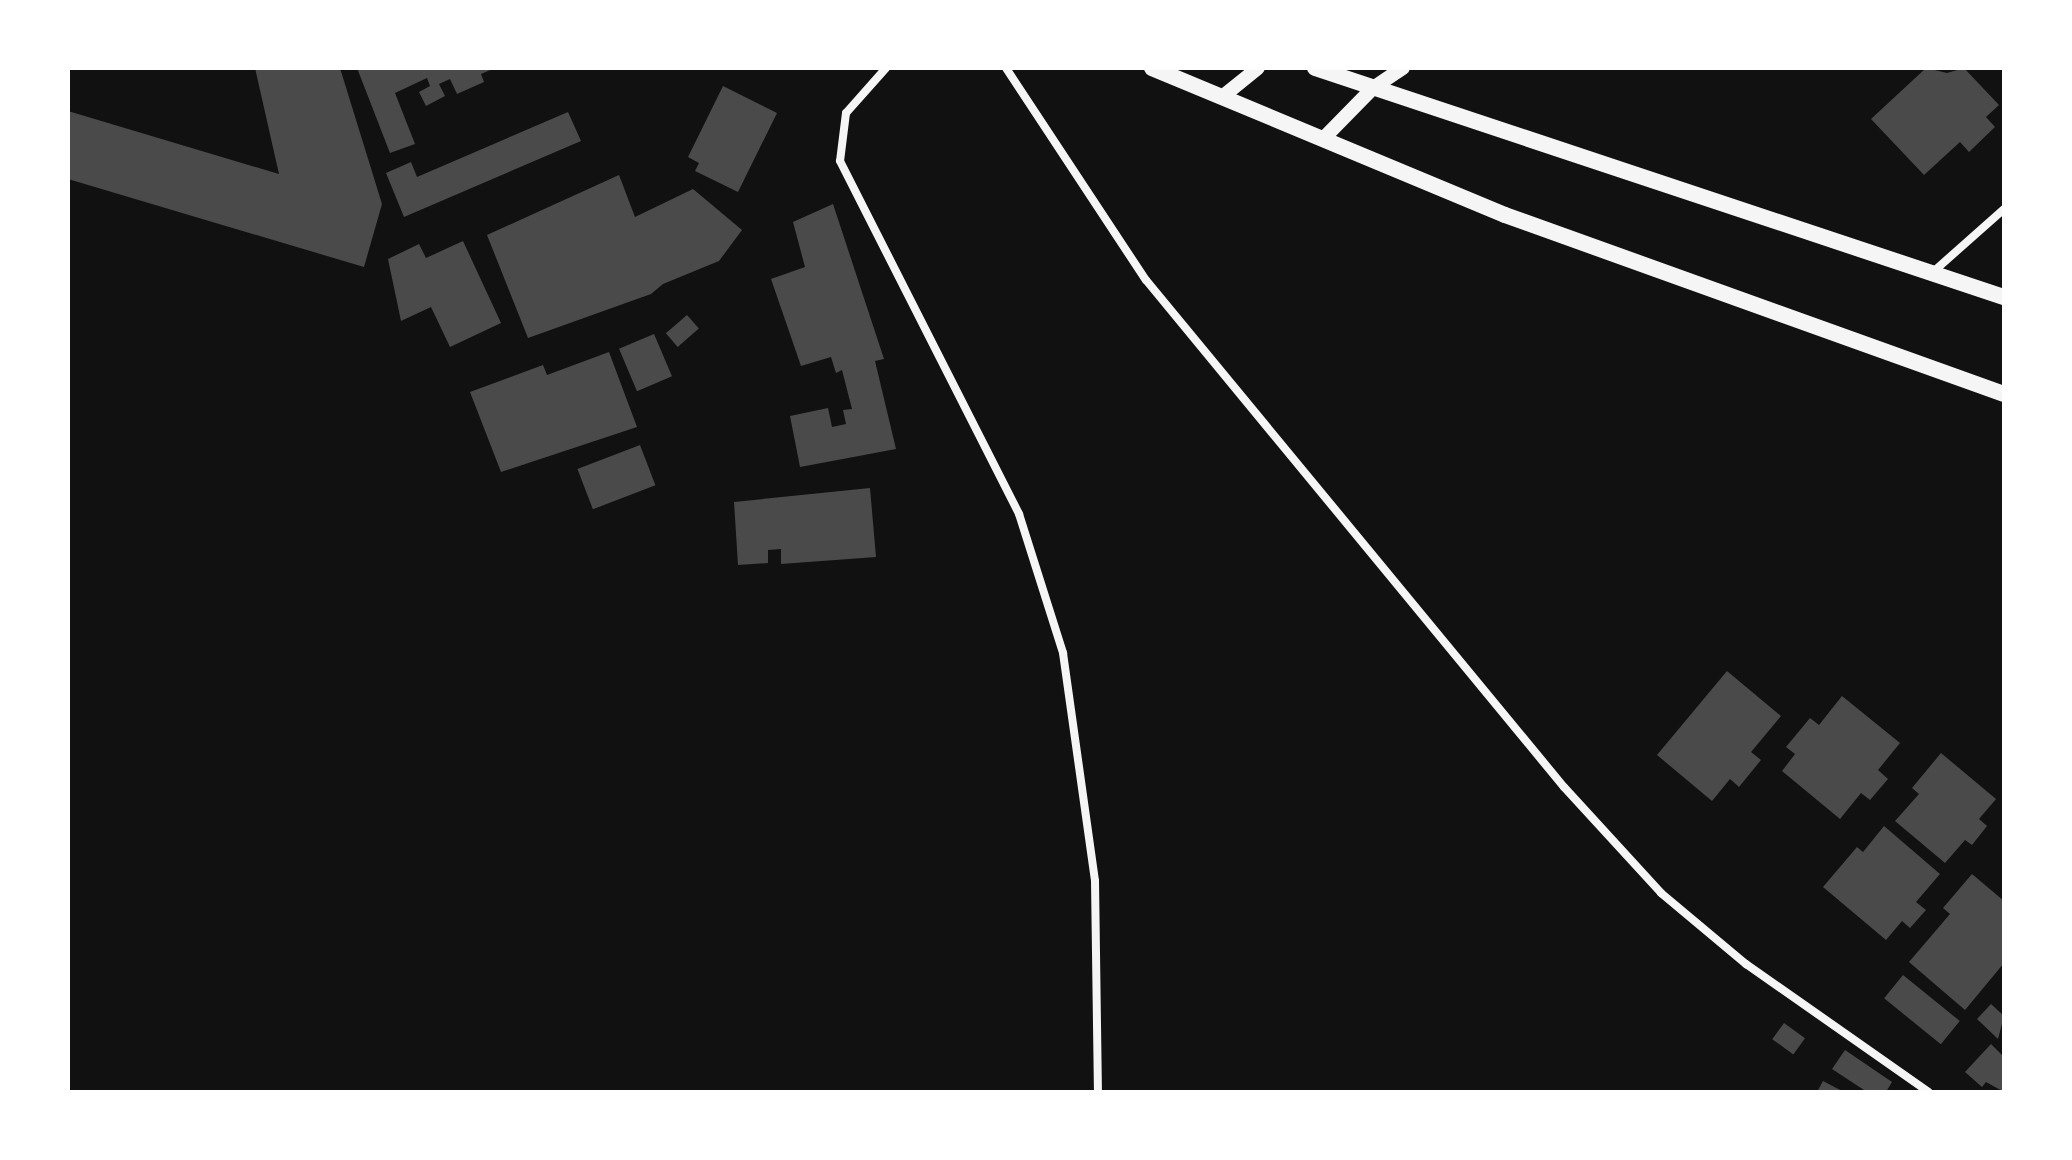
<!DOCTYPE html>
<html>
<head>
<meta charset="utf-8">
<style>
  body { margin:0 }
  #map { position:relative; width:2072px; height:1160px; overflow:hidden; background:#111; font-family:Overpass,sans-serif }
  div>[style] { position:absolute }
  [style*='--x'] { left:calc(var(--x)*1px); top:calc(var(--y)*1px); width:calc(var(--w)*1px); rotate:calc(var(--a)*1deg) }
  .building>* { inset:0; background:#4a4a4a; transform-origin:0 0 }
  .minor>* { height:8px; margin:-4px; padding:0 4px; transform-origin:4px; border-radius:4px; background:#f5f5f5 }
  .tertiary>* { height:14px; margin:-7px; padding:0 7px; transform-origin:7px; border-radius:7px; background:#f5f5f5 }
  .secondary>* { height:16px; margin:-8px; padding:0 8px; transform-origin:8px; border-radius:8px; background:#f5f5f5 }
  span { translate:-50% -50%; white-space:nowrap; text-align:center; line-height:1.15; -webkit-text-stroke:8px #fff; paint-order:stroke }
  .frame { position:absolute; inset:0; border:70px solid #fff; pointer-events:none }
</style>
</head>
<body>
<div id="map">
  <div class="building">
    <i style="clip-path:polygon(255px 68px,340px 68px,382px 204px,364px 267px,68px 179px,68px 111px,279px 174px)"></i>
    <i style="clip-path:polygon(357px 68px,495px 68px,481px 74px,484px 82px,457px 94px,450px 79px,439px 84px,445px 96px,426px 106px,419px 92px,430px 86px,427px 78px,395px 93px,415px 144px,390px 153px)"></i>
    <i style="clip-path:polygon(1926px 68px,1947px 73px,1964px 68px,1999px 105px,1986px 117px,1995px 127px,1969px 152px,1960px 142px,1924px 175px,1871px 119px)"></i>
    <i style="clip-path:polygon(723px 86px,777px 113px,738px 192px,695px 171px,699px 163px,688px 157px)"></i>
    <i style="clip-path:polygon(568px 112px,581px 141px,404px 217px,386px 173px,411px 162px,417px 177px)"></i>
    <i style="clip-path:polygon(619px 175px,635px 217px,693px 189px,742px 230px,719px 261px,663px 284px,651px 294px,528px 338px,487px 235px)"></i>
    <i style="clip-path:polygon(833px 204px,884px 359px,875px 361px,896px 449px,800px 467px,790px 416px,828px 408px,832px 427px,846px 424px,843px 410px,852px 409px,842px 370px,836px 373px,831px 357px,801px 366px,771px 279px,805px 267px,793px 222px)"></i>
    <i style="clip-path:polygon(463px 241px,501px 323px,450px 347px,431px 307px,401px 321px,388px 259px,419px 244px,426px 258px)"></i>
    <i style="left:687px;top:315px;width:18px;height:28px;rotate:49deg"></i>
    <i style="left:654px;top:334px;width:46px;height:38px;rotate:67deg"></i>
    <i style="clip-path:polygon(609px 352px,637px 427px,501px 472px,470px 392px,543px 365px,547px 375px)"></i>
    <i style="left:640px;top:445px;width:43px;height:67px;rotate:69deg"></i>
    <i style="clip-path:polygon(870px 488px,876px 557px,781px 564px,781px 549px,768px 550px,768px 563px,738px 565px,734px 502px)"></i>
    <i style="clip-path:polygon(1727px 671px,1781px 716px,1751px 752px,1761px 760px,1739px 787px,1730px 779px,1712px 801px,1657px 755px)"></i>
    <i style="clip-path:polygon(1842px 696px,1900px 743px,1878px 770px,1888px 779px,1870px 800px,1861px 793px,1840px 819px,1782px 771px,1795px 754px,1786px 747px,1810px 718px,1819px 725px)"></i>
    <i style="clip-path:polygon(1941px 753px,1996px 799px,1979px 819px,1987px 826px,1972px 845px,1965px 840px,1945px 863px,1895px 821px,1919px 794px,1912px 788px)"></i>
    <i style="clip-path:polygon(1884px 826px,1940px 874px,1916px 902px,1926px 910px,1910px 928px,1902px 921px,1886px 940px,1823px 887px,1857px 847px,1863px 852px)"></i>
    <i style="clip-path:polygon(1972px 874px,2004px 901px,2004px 963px,1965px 1010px,1909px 962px,1950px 914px,1943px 908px)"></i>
    <i style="left:1903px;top:975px;width:73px;height:30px;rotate:39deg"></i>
    <i style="clip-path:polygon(1991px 1004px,2004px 1016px,1998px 1039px,1977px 1019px)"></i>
    <i style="left:1784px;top:1023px;width:26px;height:20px;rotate:36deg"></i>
    <i style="clip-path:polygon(1991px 1044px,2004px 1057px,2004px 1092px,1986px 1082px,1982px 1087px,1965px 1072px)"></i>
    <i style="clip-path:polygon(1845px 1050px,1892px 1082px,1886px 1092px,1867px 1092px,1832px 1069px)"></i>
    <i style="clip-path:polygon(1823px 1081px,1844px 1092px,1817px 1092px)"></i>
  </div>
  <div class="minor">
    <i style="--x:886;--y:68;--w:60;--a:131.6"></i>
    <i style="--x:846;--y:113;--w:48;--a:97.1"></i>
    <i style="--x:840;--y:161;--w:396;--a:63.1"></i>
    <i style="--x:1019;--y:514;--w:146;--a:72.4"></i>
    <i style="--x:1063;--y:653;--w:230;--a:82"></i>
    <i style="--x:1095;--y:881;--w:211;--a:89.2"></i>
    <i style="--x:1006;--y:68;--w:254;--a:56.6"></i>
    <i style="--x:1146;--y:280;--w:657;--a:50.5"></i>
    <i style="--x:1564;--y:787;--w:144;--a:47.5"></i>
    <i style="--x:1661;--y:893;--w:111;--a:39.9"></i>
    <i style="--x:1746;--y:964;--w:223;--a:35"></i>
    <i style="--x:1933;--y:272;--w:95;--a:-41.6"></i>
  </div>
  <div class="tertiary">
    <i style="--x:1222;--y:97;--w:46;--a:-38.9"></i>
    <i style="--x:1323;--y:139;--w:71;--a:-45.6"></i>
    <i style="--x:1373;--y:88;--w:36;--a:-34"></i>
  </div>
  <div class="secondary">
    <i style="--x:1152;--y:68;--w:382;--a:22.6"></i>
    <i style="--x:1505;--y:215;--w:530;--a:19.73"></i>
    <i style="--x:1315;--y:68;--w:726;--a:18.39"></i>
  </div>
  <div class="frame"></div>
</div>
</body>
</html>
